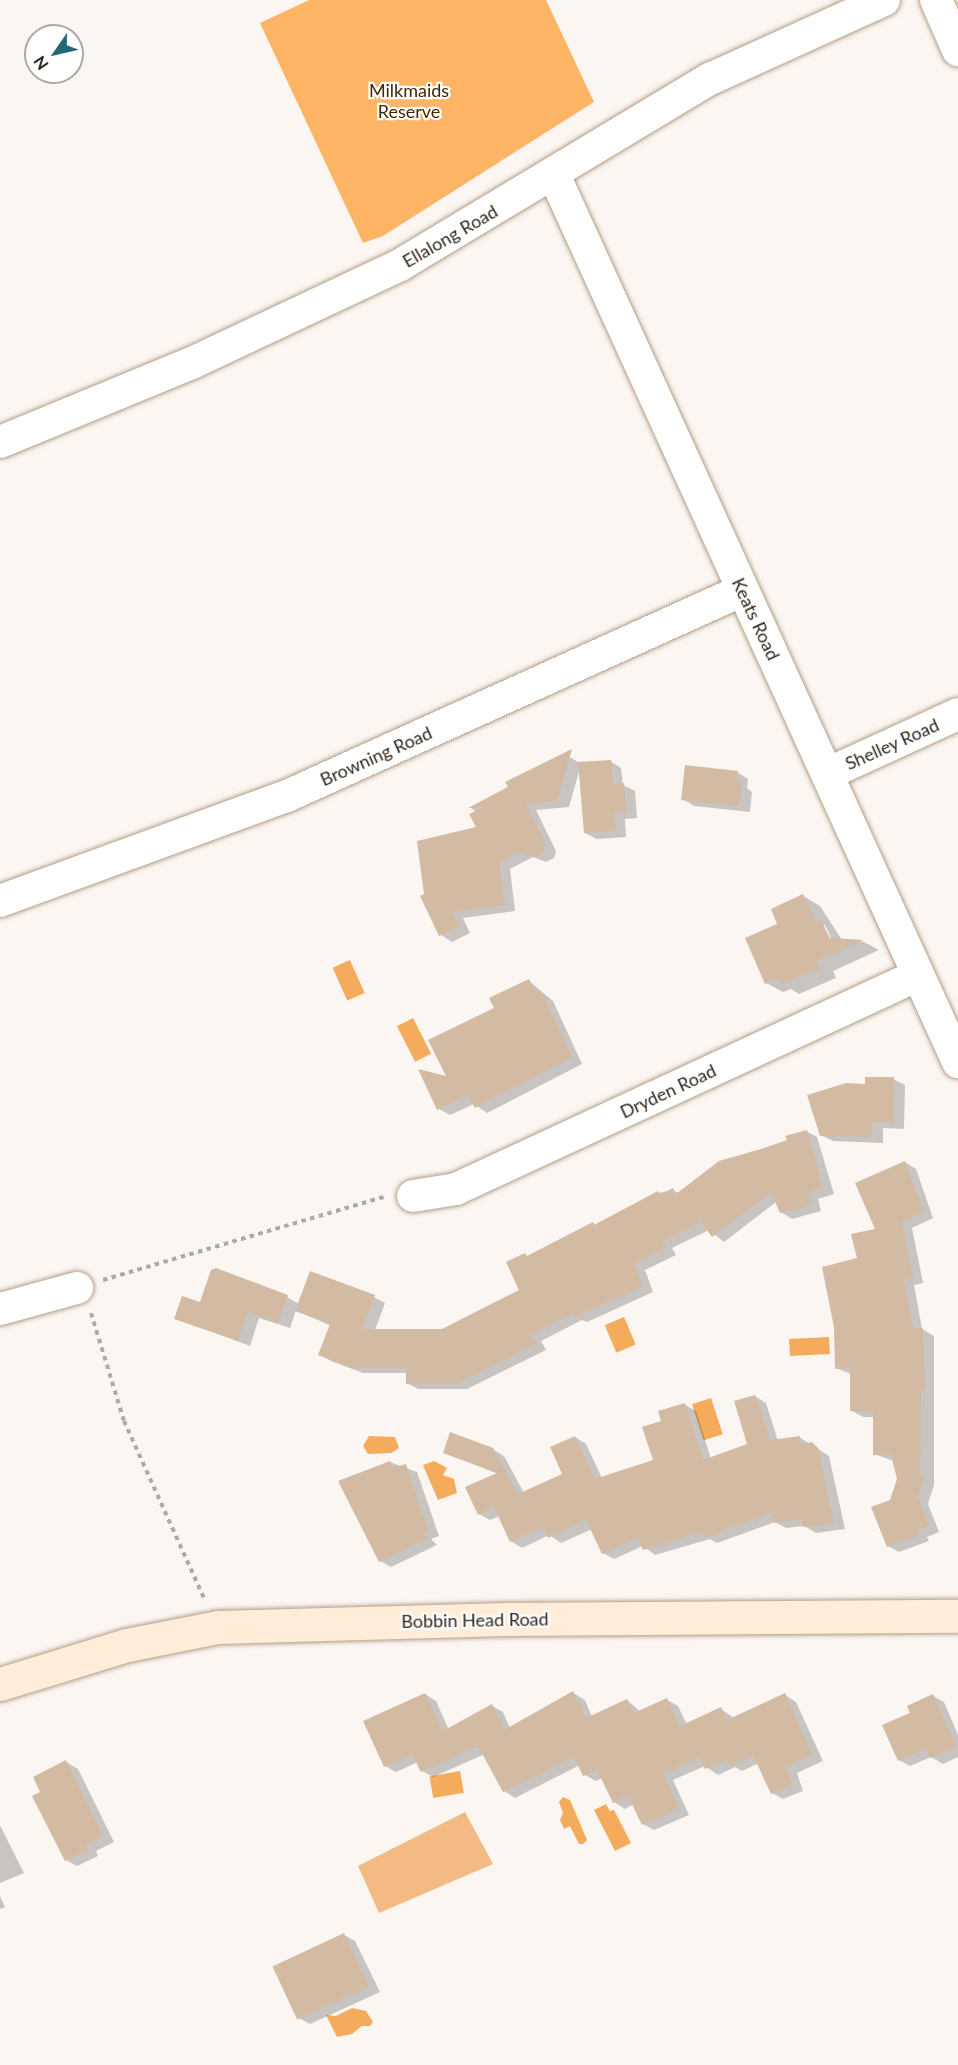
<!DOCTYPE html>
<html>
<head>
<meta charset="utf-8">
<style>
  body { margin:0 }
  #map { position:relative; width:958px; height:2065px; overflow:hidden; background:#fbf6f2; font-family:Lato,sans-serif }
  div>[style] { position:absolute }
  [style*='--x'] { left:calc(var(--x)*1px); top:calc(var(--y)*1px); width:calc(var(--w)*1px); rotate:calc(var(--a)*1deg) }
  .green>* { inset:0; background:#f3bb83 }
  .forest>* { inset:0; background:#feb465 }
  .water>* { inset:0; background:#f4ab5c; transform-origin:0 0 }
  .shadow>* { inset:0; background:#0003 }
  .building>* { inset:0; background:#d2baa3; transform-origin:0 0 }
  .path>* { height:4px; margin-top:-2px; transform-origin:0; background:repeating-linear-gradient(90deg,#b0a9a3 0 4.5px,transparent 0 9px) }
  .roads { filter:drop-shadow(0 0 2px #b49d86) drop-shadow(0 0 2px #b49d86) }
  .street>* { height:32px; margin:-16px; padding:0 16px; transform-origin:16px; border-radius:16px; background:#fff }
  .secondary>* { height:33px; margin:-16.5px; padding:0 16.5px; transform-origin:16.5px; border-radius:16.5px; background:#ffedda }
  span { translate:-50% -50%; white-space:nowrap; text-align:center; line-height:1.15; -webkit-text-stroke:4.5px #fff; paint-order:stroke }
  .park-label { font-size:18px; color:#422603 }
  .street-label { font-size:18px; color:#30271e }
  .north { position:absolute; left:24px; top:24px; width:60px; height:60px; box-sizing:border-box; background:#fff; border:2px solid #aca9a5; border-radius:50%; rotate:236deg; font-size:16px; font-weight:700; line-height:24px; text-align:center; color:#30271e }
  .north::after { content:''; display:block; margin:auto; width:21px; height:27px; background:#246979; clip-path:polygon(50% 0,100% 100%,50% 72%,0 100%) }
</style>
</head>
<body>
<div id="map">
  <div class="green">
    <i style="clip-path:polygon(465px 1812px,493px 1864px,379px 1913px,358px 1866px)"></i>
  </div>
  <div class="forest">
    <i style="clip-path:polygon(309px 0,546px 0,594px 102px,383px 236px,363px 243px,260px 23px)"></i>
  </div>
  <div class="water">
    <i style="left:350px;top:960px;width:36px;height:19px;rotate:66deg"></i>
    <i style="left:413px;top:1018px;width:40px;height:18px;rotate:63deg"></i>
    <i style="left:624px;top:1317px;width:30px;height:21px;rotate:67deg"></i>
    <i style="left:829px;top:1337px;width:17px;height:40px;rotate:87deg"></i>
    <i style="left:711px;top:1398px;width:38px;height:20px;rotate:72deg"></i>
    <i style="clip-path:polygon(369px 1436px,395px 1437px,399px 1448px,391px 1453px,368px 1454px,363px 1446px)"></i>
    <i style="clip-path:polygon(434px 1461px,447px 1468px,443px 1475px,454px 1479px,457px 1493px,438px 1500px,423px 1465px)"></i>
    <i style="left:460px;top:1771px;width:22px;height:31px;rotate:80deg"></i>
    <i style="clip-path:polygon(563px 1797px,570px 1800px,587px 1840px,583px 1844px,579px 1844px,570px 1826px,564px 1829px,560px 1820px,563px 1813px,559px 1802px)"></i>
    <i style="clip-path:polygon(606px 1804px,610px 1811px,614px 1810px,631px 1843px,615px 1851px,594px 1810px)"></i>
    <i style="clip-path:polygon(352px 2008px,366px 2011px,373px 2022px,370px 2026px,362px 2026px,352px 2034px,337px 2037px,326px 2015px,336px 2016px)"></i>
  </div>
  <div class="shadow">
    <i style="clip-path:polygon(559px 757px,570px 757px,581px 764px,610px 761px,621px 768px,623px 785px,635px 791px,637px 818px,625px 819px,626px 837px,597px 839px,585px 833px,580px 768px,569px 807px,536px 810px,556px 851px,554px 858px,546px 862px,533px 857px,510px 869px,515px 911px,463px 918px,470px 933px,452px 942px,441px 935px,478px 828px,477px 812px,471px 808px)"></i>
    <i style="clip-path:polygon(737px 772px,748px 779px,747px 788px,752px 792px,750px 812px,694px 806px,683px 799px)"></i>
    <i style="clip-path:polygon(evenodd,803px 896px,820px 906px,842px 940px,864px 942px,879px 950px,833px 971px,836px 978px,799px 994px,791px 989px,783px 992px,766px 983px,779px 925px,803px 896px,822px 925px,825px 925px,834px 944px,831px 946px,822px 925px)"></i>
    <i style="clip-path:polygon(529px 981px,553px 1001px,582px 1064px,487px 1113px,474px 1104px,450px 1115px,439px 1109px,449px 1079px,496px 1009px)"></i>
    <i style="clip-path:polygon(893px 1079px,905px 1085px,904px 1129px,883px 1128px,883px 1143px,833px 1141px,821px 1135px)"></i>
    <i style="clip-path:polygon(806px 1131px,817px 1137px,834px 1194px,818px 1199px,821px 1211px,792px 1219px,781px 1212px,776px 1202px,724px 1242px,709px 1230px,672px 1248px,676px 1255px,645px 1270px,653px 1292px,587px 1322px,582px 1320px,541px 1341px,546px 1350px,467px 1389px,418px 1389px,407px 1383px,407px 1373px,363px 1373px,331px 1361px,320px 1354px,331px 1326px,296px 1310px,290px 1328px,259px 1318px,250px 1346px,176px 1318px,201px 1304px,287px 1297px,299px 1304px,374px 1297px,385px 1303px,375px 1330px,442px 1330px,521px 1291px,525px 1255px,529px 1257px,593px 1224px,596px 1226px,658px 1193px,673px 1190px,680px 1194px)"></i>
    <i style="clip-path:polygon(905px 1162px,916px 1169px,933px 1218px,912px 1228px,923px 1283px,914px 1285px,922px 1329px,934px 1336px,934px 1485px,928px 1504px,939px 1532px,927px 1537px,929px 1541px,899px 1552px,888px 1546px,891px 1501px,898px 1479px,894px 1461px,874px 1454px,874px 1417px,863px 1417px,852px 1411px,851px 1374px,836px 1368px,859px 1260px,877px 1230px)"></i>
    <i style="clip-path:polygon(755px 1396px,766px 1403px,778px 1441px,799px 1437px,829px 1456px,845px 1529px,816px 1533px,804px 1526px,786px 1528px,775px 1522px,717px 1543px,710px 1539px,655px 1555px,643px 1546px,614px 1559px,603px 1553px,592px 1529px,561px 1543px,549px 1535px,522px 1548px,511px 1541px,499px 1516px,490px 1520px,479px 1514px,498px 1474px,445px 1452px,492px 1449px,504px 1456px,524px 1493px,564px 1475px,575px 1437px,586px 1444px,602px 1478px,655px 1460px,663px 1422px,685px 1405px,696px 1411px,711px 1459px,749px 1445px)"></i>
    <i style="clip-path:polygon(390px 1462px,417px 1472px,439px 1536px,431px 1539px,437px 1545px,391px 1567px,380px 1561px)"></i>
    <i style="clip-path:polygon(573px 1693px,585px 1700px,592px 1717px,627px 1700px,641px 1712px,667px 1700px,678px 1706px,687px 1725px,721px 1709px,734px 1718px,785px 1695px,796px 1702px,823px 1761px,797px 1773px,803px 1791px,783px 1799px,772px 1793px,759px 1763px,742px 1771px,735px 1767px,718px 1775px,705px 1766px,673px 1780px,689px 1815px,654px 1830px,643px 1824px,634px 1804px,625px 1809px,614px 1802px,603px 1778px,596px 1781px,585px 1775px,580px 1765px,515px 1798px,504px 1791px,485px 1754px,433px 1777px,422px 1771px,418px 1762px,396px 1772px,385px 1766px,425px 1694px,436px 1701px,449px 1730px,492px 1706px,503px 1712px,510px 1728px)"></i>
    <i style="clip-path:polygon(933px 1696px,944px 1702px,958px 1735px,958px 1757px,943px 1764px,931px 1757px,910px 1766px,899px 1760px,912px 1714px)"></i>
    <i style="clip-path:polygon(66px 1762px,78px 1769px,114px 1842px,96px 1851px,98px 1856px,77px 1866px,66px 1860px,42px 1793px)"></i>
    <i style="clip-path:polygon(0 1825px,24px 1873px,0 1883px)"></i>
    <i style="clip-path:polygon(0 1896px,5px 1907px,0 1909px)"></i>
    <i style="clip-path:polygon(344px 1935px,355px 1941px,380px 1992px,310px 2024px,299px 2018px)"></i>
  </div>
  <div class="building">
    <i style="clip-path:polygon(572px 749px,557px 801px,526px 804px,545px 843px,543px 852px,534px 857px,521px 852px,499px 863px,505px 905px,453px 912px,460px 926px,439px 936px,420px 896px,424px 894px,417px 841px,476px 827px,469px 814px,482px 808px,468px 808px,508px 787px,505px 782px)"></i>
    <i style="clip-path:polygon(611px 760px,613px 784px,624px 783px,626px 812px,614px 813px,616px 831px,584px 833px,578px 762px)"></i>
    <i style="clip-path:polygon(685px 765px,738px 771px,737px 780px,742px 784px,739px 806px,681px 800px)"></i>
    <i style="clip-path:polygon(803px 894px,816px 922px,821px 920px,830px 938px,864px 940px,817px 961px,820px 968px,781px 985px,778px 978px,765px 984px,745px 938px,777px 924px,771px 909px)"></i>
    <i style="clip-path:polygon(529px 979px,535px 991px,542px 993px,572px 1057px,475px 1108px,468px 1095px,437px 1110px,418px 1069px,446px 1076px,428px 1040px,494px 1008px,489px 998px)"></i>
    <i style="clip-path:polygon(865px 1077px,894px 1077px,893px 1123px,872px 1122px,872px 1137px,820px 1136px,807px 1095px,846px 1083px,865px 1084px)"></i>
    <i style="clip-path:polygon(807px 1130px,823px 1188px,808px 1193px,811px 1205px,780px 1213px,771px 1192px,712px 1237px,701px 1222px,662px 1242px,666px 1248px,635px 1264px,643px 1286px,575px 1317px,573px 1313px,531px 1335px,536px 1344px,455px 1384px,406px 1384px,406px 1368px,351px 1368px,318px 1355px,330px 1324px,295px 1311px,310px 1271px,375px 1295px,362px 1329px,442px 1329px,519px 1290px,506px 1262px,525px 1253px,527px 1256px,593px 1222px,594px 1225px,658px 1191px,660px 1195px,673px 1188px,676px 1194px,719px 1161px,761px 1149px,787px 1140px,785px 1136px)"></i>
    <i style="clip-path:polygon(905px 1161px,923px 1212px,902px 1222px,913px 1278px,904px 1280px,913px 1328px,923px 1328px,925px 1391px,921px 1391px,920px 1477px,924px 1478px,918px 1497px,929px 1526px,917px 1530px,919px 1535px,887px 1547px,871px 1507px,890px 1500px,897px 1479px,891px 1455px,873px 1455px,873px 1411px,850px 1411px,850px 1368px,835px 1369px,834px 1327px,822px 1267px,857px 1258px,851px 1234px,875px 1229px,855px 1183px)"></i>
    <i style="clip-path:polygon(216px 1268px,288px 1295px,278px 1323px,248px 1312px,238px 1341px,174px 1319px,182px 1296px,200px 1302px,211px 1270px)"></i>
    <i style="clip-path:polygon(755px 1395px,770px 1440px,800px 1436px,801px 1445px,812px 1442px,818px 1448px,834px 1524px,803px 1527px,801px 1519px,774px 1523px,771px 1513px,704px 1538px,702px 1532px,643px 1550px,638px 1537px,602px 1554px,586px 1520px,548px 1538px,543px 1527px,510px 1542px,494px 1507px,478px 1515px,465px 1487px,497px 1473px,443px 1453px,450px 1432px,493px 1448px,518px 1494px,562px 1474px,550px 1447px,575px 1436px,595px 1479px,653px 1460px,642px 1427px,661px 1421px,658px 1411px,685px 1403px,703px 1460px,747px 1444px,734px 1401px)"></i>
    <i style="clip-path:polygon(390px 1461px,393px 1468px,406px 1464px,428px 1530px,422px 1533px,428px 1538px,379px 1562px,338px 1481px)"></i>
    <i style="clip-path:polygon(573px 1691px,586px 1718px,627px 1699px,634px 1713px,667px 1698px,680px 1726px,721px 1707px,727px 1720px,785px 1693px,812px 1755px,786px 1767px,792px 1785px,771px 1794px,753px 1755px,730px 1766px,727px 1760px,705px 1769px,700px 1757px,663px 1774px,679px 1808px,642px 1825px,628px 1796px,613px 1803px,597px 1770px,583px 1776px,574px 1757px,503px 1792px,478px 1746px,421px 1772px,412px 1754px,384px 1767px,363px 1721px,425px 1693px,443px 1731px,492px 1704px,504px 1730px)"></i>
    <i style="clip-path:polygon(933px 1694px,956px 1747px,930px 1758px,926px 1749px,898px 1761px,882px 1725px,910px 1713px,907px 1706px)"></i>
    <i style="clip-path:polygon(66px 1760px,103px 1836px,86px 1845px,88px 1850px,65px 1861px,32px 1796px,40px 1792px,33px 1777px)"></i>
    <i style="left:344px;top:1933px;width:59px;height:79px;rotate:65deg"></i>
  </div>
  <div class="path">
    <i style="--x:103;--y:1280;--w:295;--a:-16.5"></i>
    <i style="--x:91;--y:1313;--w:113;--a:73"></i>
    <i style="--x:124;--y:1421;--w:196;--a:65.7"></i>
  </div>
  <div class="roads">
    <div class="street">
      <i style="--x:936;--y:0;--w:55;--a:66.3"></i>
      <i style="--x:554;--y:175;--w:975;--a:65.51"></i>
      <i style="--x:0;--y:442;--w:208;--a:-22.4"></i>
      <i style="--x:192;--y:363;--w:230;--a:-25.2"></i>
      <i style="--x:400;--y:265;--w:362;--a:-31"></i>
      <i style="--x:710;--y:79;--w:191;--a:-24.4"></i>
      <i style="--x:827;--y:774;--w:144;--a:-24.6"></i>
      <i style="--x:0;--y:901;--w:306;--a:-20.1"></i>
      <i style="--x:287;--y:796;--w:500;--a:-24.31"></i>
      <i style="--x:413;--y:1196;--w:44;--a:-9.2"></i>
      <i style="--x:456;--y:1189;--w:509;--a:-24.85"></i>
      <i style="--x:0;--y:1309;--w:80;--a:-15.3"></i>
    </div>
    <div class="secondary">
      <i style="--x:0;--y:1684;--w:133;--a:-17.1"></i>
      <i style="--x:127;--y:1645;--w:93;--a:-11.2"></i>
      <i style="--x:218;--y:1627;--w:288;--a:-1.6"></i>
      <i style="--x:506;--y:1619;--w:452;--a:-0.4"></i>
    </div>
  </div>
  <div class="park-label">
    <span style="left:409px;top:101px">Milkmaids<br>Reserve</span>
  </div>
  <div class="street-label">
    <span style="left:450px;top:236px;rotate:-30deg">Ellalong Road</span>
    <span style="left:756px;top:619px;rotate:65deg">Keats Road</span>
    <span style="left:892px;top:744px;rotate:-24deg">Shelley Road</span>
    <span style="left:376px;top:756px;rotate:-24deg">Browning Road</span>
    <span style="left:668px;top:1091px;rotate:-25deg">Dryden Road</span>
    <span style="left:475px;top:1620px;rotate:-1deg">Bobbin Head Road</span>
  </div>
  <div class="north">N</div>
</div>
</body>
</html>
